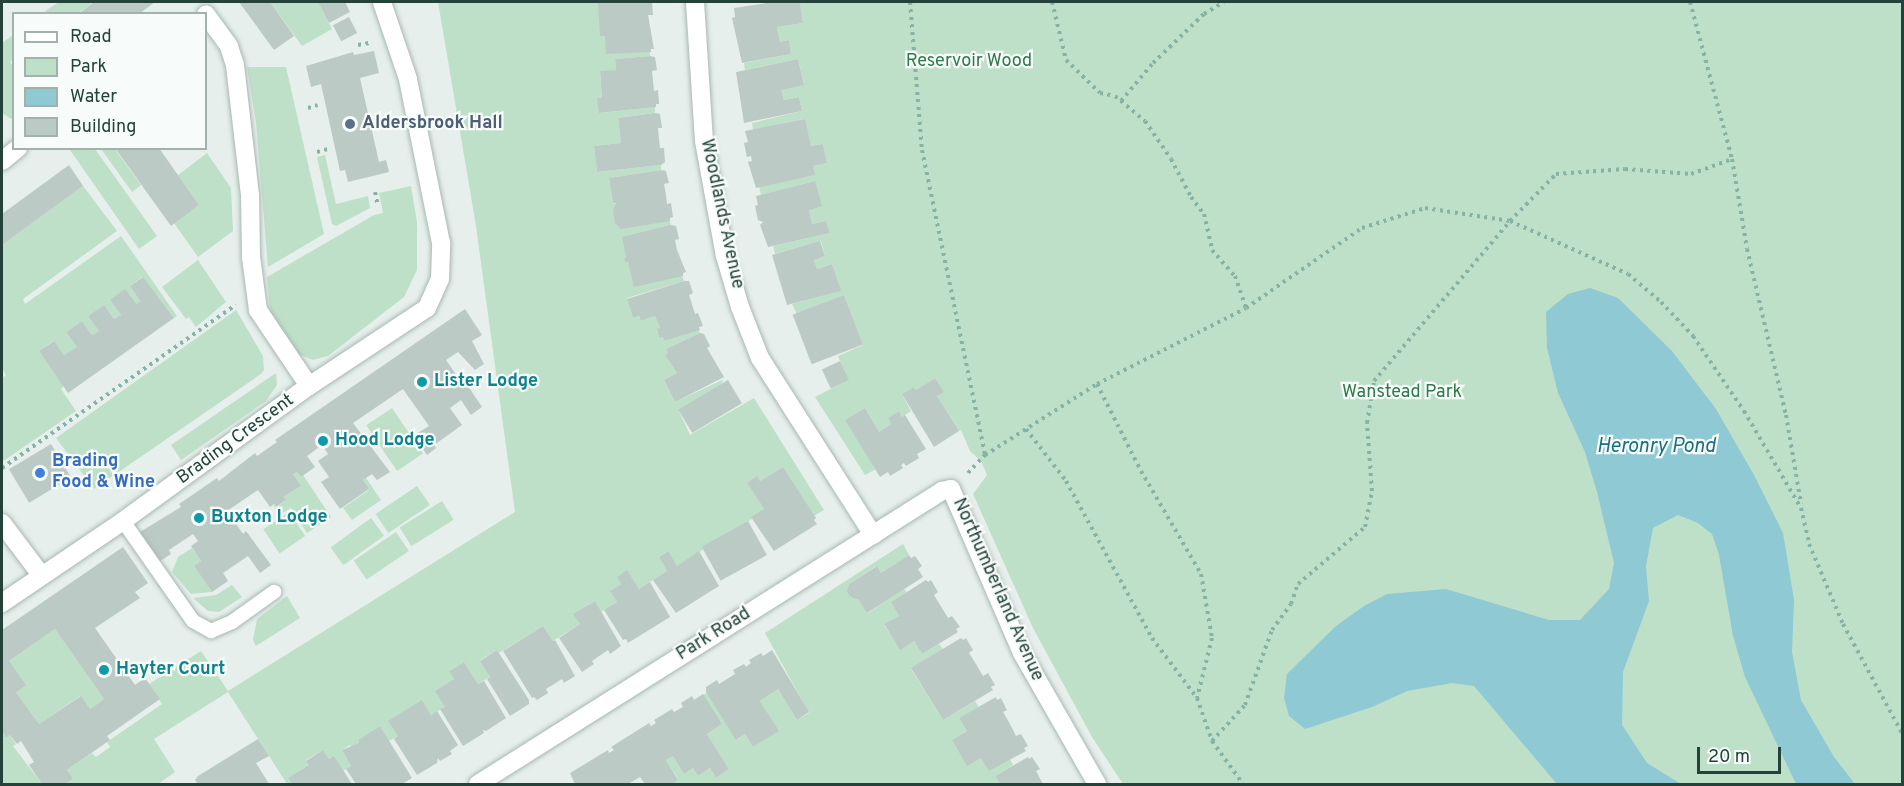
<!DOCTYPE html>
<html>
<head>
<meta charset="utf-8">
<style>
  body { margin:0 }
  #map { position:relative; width:1904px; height:786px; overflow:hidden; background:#e6efeb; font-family:Overpass,sans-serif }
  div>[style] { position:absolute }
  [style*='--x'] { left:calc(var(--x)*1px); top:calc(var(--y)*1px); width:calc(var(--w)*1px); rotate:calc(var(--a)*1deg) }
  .green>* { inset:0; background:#bfe0c8; transform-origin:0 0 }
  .water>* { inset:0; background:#8ec9d4 }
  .building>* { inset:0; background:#bbcac4; transform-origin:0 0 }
  .path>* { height:4px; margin-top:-2px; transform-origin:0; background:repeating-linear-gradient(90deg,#86b3a5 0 3px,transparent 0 7.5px) }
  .roads { filter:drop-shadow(0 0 2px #a8b8b2) drop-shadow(0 0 2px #a8b8b2) }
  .lane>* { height:14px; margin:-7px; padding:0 7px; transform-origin:7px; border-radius:7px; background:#fff }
  .street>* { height:18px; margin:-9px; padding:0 9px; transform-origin:9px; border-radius:9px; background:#fff }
  .dots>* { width:16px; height:16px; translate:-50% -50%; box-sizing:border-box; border:3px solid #f7fbf9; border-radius:50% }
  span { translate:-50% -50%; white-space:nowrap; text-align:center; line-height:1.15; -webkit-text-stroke:4.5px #f7fbf9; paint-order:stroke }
  .park-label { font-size:18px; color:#2d7a4b }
  .service-label { font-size:18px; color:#4e5e75; font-weight:700 }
  .left { translate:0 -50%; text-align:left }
  .street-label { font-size:18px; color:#24423a }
  .culture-label { font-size:18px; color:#0d838f; font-weight:700 }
  .shop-label { font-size:18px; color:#366cbe; font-weight:700 }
  .water-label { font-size:20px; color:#1c6f80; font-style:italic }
  .frame { position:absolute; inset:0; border:3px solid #24423a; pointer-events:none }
  .legend { position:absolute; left:12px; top:12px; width:195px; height:138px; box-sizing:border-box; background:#f7fbf9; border:2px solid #a3b1ad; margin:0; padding:8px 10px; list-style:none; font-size:18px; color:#24423a }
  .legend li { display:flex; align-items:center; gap:12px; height:30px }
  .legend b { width:30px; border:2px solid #a3b1ad }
  .scale { position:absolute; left:1697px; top:747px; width:84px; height:27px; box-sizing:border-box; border:3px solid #24423a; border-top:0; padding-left:8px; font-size:18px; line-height:21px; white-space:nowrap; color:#24423a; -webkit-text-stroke:4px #f7fbf9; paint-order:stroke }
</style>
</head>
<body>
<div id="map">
  <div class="green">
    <i style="clip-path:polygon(59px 2px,90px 2px,91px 4px,78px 13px,47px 13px,45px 11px)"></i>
    <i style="clip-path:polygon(270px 2px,318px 2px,332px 29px,302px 46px)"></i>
    <i style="clip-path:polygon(438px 2px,626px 2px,598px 3px,605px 36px,650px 52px,650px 56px,615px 59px,616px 70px,600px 72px,602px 98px,598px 99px,600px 113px,655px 107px,655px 113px,618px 118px,621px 143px,594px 146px,597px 172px,661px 165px,661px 170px,609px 178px,613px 203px,670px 221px,671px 225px,624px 258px,625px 262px,682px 276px,684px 281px,627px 298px,633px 318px,639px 316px,641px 321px,655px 316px,660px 328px,657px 330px,659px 338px,663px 337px,664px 341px,699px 330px,700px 333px,666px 349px,668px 353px,665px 355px,677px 373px,664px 380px,675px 402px,722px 380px,723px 383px,679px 411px,690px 435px,754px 398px,824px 510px,814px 516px,783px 467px,760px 481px,757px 477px,747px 483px,764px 509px,752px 519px,677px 566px,667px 551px,659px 557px,667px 571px,639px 589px,627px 571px,617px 577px,621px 584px,610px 591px,617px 602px,601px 612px,594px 601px,574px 614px,580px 624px,553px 641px,543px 626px,499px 653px,497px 650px,480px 660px,490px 677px,478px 684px,464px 662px,450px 670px,454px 679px,436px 691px,445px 707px,431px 715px,422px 701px,389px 721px,398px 736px,389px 741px,380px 726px,358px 740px,359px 743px,352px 747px,350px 745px,342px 750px,351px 766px,343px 771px,334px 756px,329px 759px,323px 750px,306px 760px,309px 765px,288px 778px,292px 784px,287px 784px,228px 692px,154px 739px,175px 772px,158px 784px,65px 784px,73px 779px,67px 770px,92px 753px,96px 757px,110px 747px,107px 742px,162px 704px,149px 684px,201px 651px,228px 691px,515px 512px,476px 226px)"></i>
    <i style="clip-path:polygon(800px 2px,1902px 2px,1902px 784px,1123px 784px,1092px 737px,1033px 628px,973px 494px,987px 475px,981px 461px,970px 451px,961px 430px,959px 431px,937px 396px,943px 391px,935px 378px,916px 390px,914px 387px,902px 394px,911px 411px,902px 417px,899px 411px,888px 418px,891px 424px,879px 432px,865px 408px,846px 420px,876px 469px,865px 475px,815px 397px,848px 380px,838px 356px,863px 345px,844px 295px,797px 314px,792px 304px,840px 291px,832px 264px,817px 269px,814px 260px,825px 256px,821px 241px,775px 254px,773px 246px,830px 233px,826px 221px,812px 224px,809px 210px,815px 181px,761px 195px,759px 187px,814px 175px,813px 166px,827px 163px,823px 144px,811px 146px,804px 119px,753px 130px,752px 123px,802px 111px,799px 97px,784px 100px,781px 90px,804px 84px,798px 59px,745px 70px,744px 63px,791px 54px,789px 40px,780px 42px,777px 27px,803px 23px)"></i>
    <i style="clip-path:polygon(13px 35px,13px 60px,10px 62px,14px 67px,13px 118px,11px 119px,2px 113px,2px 43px)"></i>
    <i style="clip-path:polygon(247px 67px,286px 67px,324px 234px,268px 267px,256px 123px)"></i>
    <i style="clip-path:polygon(71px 149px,95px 149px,157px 236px,139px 249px,70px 150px)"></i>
    <i style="clip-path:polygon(101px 149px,115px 149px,141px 185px,132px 192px)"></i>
    <i style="clip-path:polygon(207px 153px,231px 188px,233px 231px,198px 257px,174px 223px,199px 205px,178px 175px)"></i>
    <i style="clip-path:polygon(325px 155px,336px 204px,368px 196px,370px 208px,336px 226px,332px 224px,317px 157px)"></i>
    <i style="clip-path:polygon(83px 186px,117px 231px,23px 299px,25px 304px,121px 236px,177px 316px,174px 318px,142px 277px,130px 286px,140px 301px,136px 304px,110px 300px,121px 315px,114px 319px,104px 305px,88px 316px,99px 331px,92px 335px,82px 321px,66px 332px,77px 347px,64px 355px,53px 341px,39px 351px,64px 386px,61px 389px,76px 411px,2px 462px,2px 378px,6px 375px,2px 368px,2px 245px)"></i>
    <i style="clip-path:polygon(411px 186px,417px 222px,417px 270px,404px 297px,328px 356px,313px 360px,298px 354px,277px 329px,270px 311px,267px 277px,374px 215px,383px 213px,379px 193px)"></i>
    <i style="clip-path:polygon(198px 260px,226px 302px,196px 327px,189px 317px,186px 319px,162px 287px)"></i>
    <i style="clip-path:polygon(236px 310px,263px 356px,264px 370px,261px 374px,94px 489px,56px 438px)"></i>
    <i style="clip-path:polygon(276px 373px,277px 385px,266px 401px,181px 460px,171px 445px)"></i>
    <i style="left:392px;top:408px;width:55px;height:31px;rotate:56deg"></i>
    <i style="clip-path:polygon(297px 472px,301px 477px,303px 475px,331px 517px,307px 533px,291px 508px,279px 515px,273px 505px,277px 507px,285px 501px,283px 497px,301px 486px,293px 474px)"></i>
    <i style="clip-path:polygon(366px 478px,381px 500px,352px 520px,343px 508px,369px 490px,363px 480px)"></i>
    <i style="left:417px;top:486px;width:23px;height:50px;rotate:56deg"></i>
    <i style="left:442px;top:501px;width:22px;height:50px;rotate:58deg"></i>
    <i style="left:289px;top:512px;width:29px;height:31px;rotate:56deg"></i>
    <i style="left:371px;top:518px;width:22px;height:50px;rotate:54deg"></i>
    <i style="left:396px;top:532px;width:23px;height:51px;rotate:56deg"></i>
    <i style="clip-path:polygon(903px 544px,909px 555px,881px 573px,876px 566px,849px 584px,848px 592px,852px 598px,859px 600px,868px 613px,904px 589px,907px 592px,891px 602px,899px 616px,884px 625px,900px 649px,914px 641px,922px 654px,939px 644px,943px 649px,911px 669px,943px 720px,975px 701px,979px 707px,959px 718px,967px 731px,952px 740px,967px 765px,981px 758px,1010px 759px,1013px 765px,995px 776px,1000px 784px,672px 784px,678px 779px,666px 760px,673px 756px,684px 774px,693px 768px,698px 776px,710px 768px,716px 778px,729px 769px,707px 734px,722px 724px,703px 695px,707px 693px,737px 740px,745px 734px,753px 747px,778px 731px,760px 701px,778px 689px,797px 720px,809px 713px,765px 633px)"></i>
    <i style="clip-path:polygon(192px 548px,201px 561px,194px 566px,212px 592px,191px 594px,172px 572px,178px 557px)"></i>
    <i style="clip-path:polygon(232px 585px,242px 597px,219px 612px,208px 611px,193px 598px,216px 595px)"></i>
    <i style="clip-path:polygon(287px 596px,300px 618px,256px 646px,253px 640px,257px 619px)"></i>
    <i style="clip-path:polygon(55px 629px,104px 699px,90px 709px,80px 696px,39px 724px,16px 692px,9px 661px)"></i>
    <i style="clip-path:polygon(2px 731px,6px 738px,10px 735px,16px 744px,13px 746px,42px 784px,2px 784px)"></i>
  </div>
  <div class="water">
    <i style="clip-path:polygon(1590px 288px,1618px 298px,1672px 351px,1716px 409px,1754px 475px,1783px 533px,1794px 600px,1792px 652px,1801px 700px,1834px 757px,1855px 784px,1796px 784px,1745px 677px,1733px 636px,1719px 555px,1712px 534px,1698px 523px,1678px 515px,1653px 528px,1646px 566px,1649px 601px,1623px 672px,1622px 725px,1647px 763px,1681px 784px,1557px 784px,1474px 686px,1452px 683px,1407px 691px,1372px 707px,1305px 729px,1289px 716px,1284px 698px,1287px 674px,1336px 626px,1364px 606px,1387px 594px,1446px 589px,1549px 620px,1580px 620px,1609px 589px,1614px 563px,1597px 492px,1585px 452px,1558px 393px,1547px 348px,1546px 312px,1568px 294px)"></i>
  </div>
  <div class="building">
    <i style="clip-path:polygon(94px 2px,155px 2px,139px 14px,78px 14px)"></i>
    <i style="clip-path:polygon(239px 2px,270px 2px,294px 36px,274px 50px)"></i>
    <i style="clip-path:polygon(318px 2px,345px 2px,350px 12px,329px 23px)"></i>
    <i style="clip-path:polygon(652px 2px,653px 15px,648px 15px,654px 49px,651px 49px,651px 52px,606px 54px,605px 36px,600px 36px,598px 3px)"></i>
    <i style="clip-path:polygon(773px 2px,800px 2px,803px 23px,777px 27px,780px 42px,789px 40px,791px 54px,742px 63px,732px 18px,735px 17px,734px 8px)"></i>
    <i style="left:349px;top:17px;width:18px;height:18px;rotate:63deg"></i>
    <i style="clip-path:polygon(374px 51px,379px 73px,360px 78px,379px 162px,386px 160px,389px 172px,348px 182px,345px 170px,340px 171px,321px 84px,311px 87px,306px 66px,353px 52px,354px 55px)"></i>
    <i style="clip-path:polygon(650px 56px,655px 57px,657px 70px,652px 71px,654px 91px,658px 90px,659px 104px,656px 104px,656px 107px,599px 113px,597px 98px,602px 98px,600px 71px,616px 70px,615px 59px)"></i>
    <i style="clip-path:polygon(798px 59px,804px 85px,781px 90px,784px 100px,799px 97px,802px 111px,744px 123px,736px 72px)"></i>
    <i style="clip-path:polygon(655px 113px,660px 114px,662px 128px,658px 128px,659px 139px,660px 148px,664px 148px,665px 162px,661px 165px,597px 172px,594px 146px,621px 143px,618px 118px)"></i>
    <i style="clip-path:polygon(805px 119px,811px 146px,823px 144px,827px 163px,813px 166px,815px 175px,756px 188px,748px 162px,752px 161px,751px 156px,747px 157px,744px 143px,748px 142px,745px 131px)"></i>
    <i style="clip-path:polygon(115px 148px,159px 148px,199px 205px,171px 226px)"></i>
    <i style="clip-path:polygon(69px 165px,83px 186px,2px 245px,2px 214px)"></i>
    <i style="clip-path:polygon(661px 170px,666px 171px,669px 183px,664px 184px,666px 195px,667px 204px,671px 203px,673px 217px,670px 218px,670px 221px,621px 229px,615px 223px,613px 210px,616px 203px,613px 203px,609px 178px)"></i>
    <i style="clip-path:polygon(815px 181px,822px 206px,809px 210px,812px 224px,826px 221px,830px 233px,768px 247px,760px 225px,763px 222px,758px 220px,755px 206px,758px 205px,756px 196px)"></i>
    <i style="clip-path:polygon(671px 225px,676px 226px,679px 239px,675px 240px,677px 250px,686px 272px,683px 273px,683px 276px,634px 287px,628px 262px,625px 263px,624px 258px,626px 257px,622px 237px)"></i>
    <i style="clip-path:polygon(820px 241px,825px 256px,814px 260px,817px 269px,832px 264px,841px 291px,787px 305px,772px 255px)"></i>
    <i style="clip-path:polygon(143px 277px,174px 318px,68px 393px,39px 351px,54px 341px,64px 355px,77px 347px,66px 332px,82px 321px,92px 335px,99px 331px,88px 316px,104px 305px,114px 319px,121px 315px,110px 300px,125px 289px,136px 304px,140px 301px,130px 286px)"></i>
    <i style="clip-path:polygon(684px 281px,689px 281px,693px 293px,689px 295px,695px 314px,698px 313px,703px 326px,699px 327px,700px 330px,664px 341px,663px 337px,659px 338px,657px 329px,660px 328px,655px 316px,641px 321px,639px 316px,633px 318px,627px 299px)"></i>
    <i style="left:844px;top:295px;width:53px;height:55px;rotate:69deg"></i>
    <i style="clip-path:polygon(465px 309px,482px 335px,472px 341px,484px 364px,475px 370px,458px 352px,446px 360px,457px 376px,460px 374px,482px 407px,471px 415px,461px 400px,450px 408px,462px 425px,434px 445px,436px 448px,427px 455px,413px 436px,429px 426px,403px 389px,353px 423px,390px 472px,377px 480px,372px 474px,363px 480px,369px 489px,340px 509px,321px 482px,329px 477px,318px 461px,328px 454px,322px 445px,307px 456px,315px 467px,301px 477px,297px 472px,293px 474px,301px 486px,283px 497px,286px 500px,276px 507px,274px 504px,270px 507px,258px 490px,227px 511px,243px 534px,246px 531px,271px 565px,260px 573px,248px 556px,223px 573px,228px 581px,212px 592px,194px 566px,201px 561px,191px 546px,198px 541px,193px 534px,169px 550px,171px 554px,160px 561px,140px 532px,181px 507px,179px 504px,217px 478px,219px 481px,255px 453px,257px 456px,277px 442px,275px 440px)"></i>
    <i style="clip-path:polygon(700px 333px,704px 334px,710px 346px,707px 348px,724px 377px,675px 402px,664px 380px,677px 373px,665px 355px,668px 353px,666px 349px)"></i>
    <i style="left:840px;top:361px;width:21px;height:20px;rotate:65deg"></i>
    <i style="clip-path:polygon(935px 378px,944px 392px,937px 396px,959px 431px,934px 447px,902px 394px,914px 387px,916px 390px)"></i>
    <i style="left:728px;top:380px;width:27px;height:58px;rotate:59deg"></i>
    <i style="clip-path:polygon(865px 408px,879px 432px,891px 424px,888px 418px,899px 411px,902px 417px,905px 415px,926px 449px,917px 454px,919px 458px,906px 466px,904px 463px,901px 465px,903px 468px,890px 476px,888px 472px,880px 477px,845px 420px)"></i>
    <i style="left:51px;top:444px;width:39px;height:49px;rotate:59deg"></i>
    <i style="clip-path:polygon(783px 467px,816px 518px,814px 520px,817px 524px,774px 551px,751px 517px,764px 509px,747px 483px,757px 476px,760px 481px)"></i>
    <i style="left:748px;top:521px;width:39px;height:53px;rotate:61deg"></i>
    <i style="clip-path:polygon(evenodd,123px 547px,148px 583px,135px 592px,140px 598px,95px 628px,135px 685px,145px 678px,160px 699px,107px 736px,110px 740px,67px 770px,73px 779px,65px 784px,42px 784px,29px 765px,34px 762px,21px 741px,17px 744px,10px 735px,6px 738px,2px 731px,2px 630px,123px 547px,55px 629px,104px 699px,90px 709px,81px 696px,39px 724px,16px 692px,26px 685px,9px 661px,55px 629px)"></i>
    <i style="clip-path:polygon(668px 551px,677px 566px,699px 551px,719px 586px,676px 613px,653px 580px,667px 571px,659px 557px)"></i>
    <i style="clip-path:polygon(909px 555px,911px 558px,915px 556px,922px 566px,918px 569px,923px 577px,867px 613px,859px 600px,852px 598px,847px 592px,849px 584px,877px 566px,881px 573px)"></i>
    <i style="clip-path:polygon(627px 570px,639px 589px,650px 582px,670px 617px,628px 643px,626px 639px,623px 640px,604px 610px,617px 602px,610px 591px,621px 584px,617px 577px)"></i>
    <i style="clip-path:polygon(926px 580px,928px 582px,931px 580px,938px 592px,934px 595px,948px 618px,952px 616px,960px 627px,956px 629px,958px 632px,922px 654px,914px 641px,900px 650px,884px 624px,899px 616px,891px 602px)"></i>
    <i style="clip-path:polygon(595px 601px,621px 646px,610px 654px,608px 650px,592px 661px,594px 664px,582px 672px,559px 638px,580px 624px,573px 614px)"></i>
    <i style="clip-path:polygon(543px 626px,553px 641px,555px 640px,575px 676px,564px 683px,562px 679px,546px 689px,548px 693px,537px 700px,534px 697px,532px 698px,503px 651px)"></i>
    <i style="clip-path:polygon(961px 638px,963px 640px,966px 638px,973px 650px,969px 653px,976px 664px,983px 676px,988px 673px,995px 685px,991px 687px,993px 690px,943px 720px,911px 668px)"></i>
    <i style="clip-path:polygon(497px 650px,529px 700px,529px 704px,510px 716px,487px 679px,490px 677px,480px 661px)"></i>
    <i style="clip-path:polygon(772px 650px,809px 712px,797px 720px,778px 689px,760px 701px,779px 731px,753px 747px,745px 734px,736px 740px,706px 692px,706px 687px,717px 680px,719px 684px,735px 674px,733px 670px,744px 664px,746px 667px,751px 663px,749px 660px,761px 653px,763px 656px)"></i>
    <i style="clip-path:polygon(464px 662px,478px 684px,484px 681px,506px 718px,486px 731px,483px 730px,484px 733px,463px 746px,440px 709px,445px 707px,435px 691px,454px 679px,449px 671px)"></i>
    <i style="clip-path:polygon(703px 694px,722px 724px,707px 734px,729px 769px,716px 778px,710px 768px,698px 776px,693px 768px,684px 774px,673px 756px,666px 760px,678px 780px,672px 784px,645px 784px,640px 777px,628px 784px,575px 784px,570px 773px,608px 750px,609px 753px,614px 750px,611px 747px,649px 723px,651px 726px,656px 723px,654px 720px,672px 709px,674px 712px,683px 707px,681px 703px,692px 696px,694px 700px)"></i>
    <i style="clip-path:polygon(996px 697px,997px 700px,1001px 698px,1007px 710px,1003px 712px,1010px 724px,1016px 736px,1021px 734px,1028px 746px,1024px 748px,1026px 751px,989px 771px,981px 758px,967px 766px,952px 740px,967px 731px,959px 718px)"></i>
    <i style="clip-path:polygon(422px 700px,431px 715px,437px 711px,458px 745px,450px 751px,452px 754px,440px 761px,438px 758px,437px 763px,417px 775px,394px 739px,398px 736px,388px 721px)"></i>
    <i style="clip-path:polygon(380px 726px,412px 778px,402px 784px,356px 784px,346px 769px,351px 766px,342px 750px,359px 743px,358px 740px)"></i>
    <i style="clip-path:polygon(258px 739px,269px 756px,256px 763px,269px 784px,198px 784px,195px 780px,198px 776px)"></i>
    <i style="clip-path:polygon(323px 750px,329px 759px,334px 756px,352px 784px,292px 784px,288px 778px,309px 765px,306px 761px)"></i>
    <i style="clip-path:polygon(1028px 757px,1029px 759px,1032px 757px,1040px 769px,1036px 771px,1043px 784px,1000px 784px,995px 776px)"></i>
  </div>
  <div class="path">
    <i style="--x:910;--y:2;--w:148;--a:85.4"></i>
    <i style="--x:922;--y:150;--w:311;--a:78.3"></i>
    <i style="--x:1052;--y:2;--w:60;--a:76.4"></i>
    <i style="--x:1066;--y:60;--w:47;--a:44.1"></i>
    <i style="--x:1100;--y:93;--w:15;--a:11"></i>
    <i style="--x:1115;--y:96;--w:39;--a:40"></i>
    <i style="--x:1145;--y:121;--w:46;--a:55.6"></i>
    <i style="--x:1171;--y:159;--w:43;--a:62.2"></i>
    <i style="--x:1191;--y:197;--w:21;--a:53"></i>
    <i style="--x:1204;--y:214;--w:37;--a:77"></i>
    <i style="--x:1212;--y:250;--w:35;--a:49"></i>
    <i style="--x:1235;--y:276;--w:34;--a:71"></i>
    <i style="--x:1690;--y:2;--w:163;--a:75"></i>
    <i style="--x:1732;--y:159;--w:91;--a:80.5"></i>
    <i style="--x:1747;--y:249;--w:171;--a:76.8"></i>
    <i style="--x:1786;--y:415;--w:90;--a:80.4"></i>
    <i style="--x:358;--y:45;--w:11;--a:-10"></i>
    <i style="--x:1121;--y:101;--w:50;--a:-49.9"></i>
    <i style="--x:1153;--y:63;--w:71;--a:-43.9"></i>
    <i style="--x:1204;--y:14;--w:23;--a:-31"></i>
    <i style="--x:308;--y:108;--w:10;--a:-17"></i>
    <i style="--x:317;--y:152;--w:11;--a:-15"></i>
    <i style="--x:375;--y:192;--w:14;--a:78"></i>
    <i style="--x:1097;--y:384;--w:97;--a:63.2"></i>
    <i style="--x:1141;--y:471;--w:119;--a:59.8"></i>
    <i style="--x:1201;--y:574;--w:65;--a:80.2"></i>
    <i style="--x:1212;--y:638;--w:62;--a:104"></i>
    <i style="--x:1197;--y:698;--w:46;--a:70.8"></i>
    <i style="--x:1212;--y:741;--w:53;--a:54.2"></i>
    <i style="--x:1026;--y:429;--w:66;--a:52.4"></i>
    <i style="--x:1066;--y:481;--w:179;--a:61.3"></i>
    <i style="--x:1152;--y:638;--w:75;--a:53.1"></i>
    <i style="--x:2;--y:468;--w:285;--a:-34.9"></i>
    <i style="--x:968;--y:473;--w:25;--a:-47"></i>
    <i style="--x:985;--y:455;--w:133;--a:-32.4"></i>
    <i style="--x:1097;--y:384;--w:167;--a:-27"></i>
    <i style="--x:1246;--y:308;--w:141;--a:-34.6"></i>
    <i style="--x:1362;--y:228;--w:66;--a:-17.6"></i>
    <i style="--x:1425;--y:208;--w:86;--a:8.7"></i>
    <i style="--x:1510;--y:221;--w:129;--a:24.2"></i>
    <i style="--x:1628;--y:274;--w:43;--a:40.3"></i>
    <i style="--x:1661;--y:302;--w:47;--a:46.7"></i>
    <i style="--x:1693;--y:336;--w:91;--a:55.8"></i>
    <i style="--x:1744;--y:411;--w:113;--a:59.6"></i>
    <i style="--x:1801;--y:508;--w:37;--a:77"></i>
    <i style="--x:1809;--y:544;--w:87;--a:67"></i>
    <i style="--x:1843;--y:624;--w:124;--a:61.6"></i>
    <i style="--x:1212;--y:741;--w:49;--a:-47.5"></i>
    <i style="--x:1245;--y:705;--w:80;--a:-70.2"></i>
    <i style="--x:1272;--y:630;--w:32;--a:-54"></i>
    <i style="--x:1291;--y:604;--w:21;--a:-71"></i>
    <i style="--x:1298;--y:584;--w:88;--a:-40.4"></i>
    <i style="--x:1365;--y:527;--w:37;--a:-79"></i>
    <i style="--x:1372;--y:491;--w:68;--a:-94.2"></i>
    <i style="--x:1367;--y:423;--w:43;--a:-80.5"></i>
    <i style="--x:1374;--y:381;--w:210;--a:-49.6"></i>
    <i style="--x:1510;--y:221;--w:66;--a:-45.6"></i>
    <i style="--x:1556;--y:174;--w:69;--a:-4.1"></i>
    <i style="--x:1625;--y:169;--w:66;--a:4.3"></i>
    <i style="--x:1691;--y:174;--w:44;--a:-20.1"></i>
  </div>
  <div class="roads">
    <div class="lane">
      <i style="--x:123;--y:521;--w:122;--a:55"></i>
      <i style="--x:193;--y:621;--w:21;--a:29"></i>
      <i style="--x:211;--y:631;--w:23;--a:-23"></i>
      <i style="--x:232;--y:622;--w:52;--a:-35.5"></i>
    </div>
    <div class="street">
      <i style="--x:695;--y:2;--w:139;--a:86.3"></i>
      <i style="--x:704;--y:141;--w:117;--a:79.7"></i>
      <i style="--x:725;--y:256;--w:53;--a:73.6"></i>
      <i style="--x:740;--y:307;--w:55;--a:68.6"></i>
      <i style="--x:760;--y:358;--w:210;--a:57.4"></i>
      <i style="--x:2;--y:161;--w:21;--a:-39"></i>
      <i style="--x:309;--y:386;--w:141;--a:-33.5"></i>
      <i style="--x:427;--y:308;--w:32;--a:-66"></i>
      <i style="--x:440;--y:279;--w:36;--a:-88"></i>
      <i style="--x:441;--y:243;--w:167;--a:-101.4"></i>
      <i style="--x:408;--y:79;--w:81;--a:-108.7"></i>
      <i style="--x:2;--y:523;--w:66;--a:53"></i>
      <i style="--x:2;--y:603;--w:146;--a:-34.1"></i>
      <i style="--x:123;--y:521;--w:230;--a:-36"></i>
      <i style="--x:309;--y:386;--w:92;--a:-123.9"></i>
      <i style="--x:258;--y:310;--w:53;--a:-97.5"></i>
      <i style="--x:251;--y:257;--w:62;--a:-90.9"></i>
      <i style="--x:250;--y:195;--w:131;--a:-96.6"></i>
      <i style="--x:235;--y:65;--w:20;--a:-108"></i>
      <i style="--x:229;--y:46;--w:39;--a:-126"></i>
      <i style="--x:478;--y:784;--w:549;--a:-32.27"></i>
      <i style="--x:942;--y:491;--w:9;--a:-13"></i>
      <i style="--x:951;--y:489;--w:179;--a:66.6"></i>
      <i style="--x:1022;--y:653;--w:151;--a:60.2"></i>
    </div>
  </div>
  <div class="dots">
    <i style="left:350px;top:124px;background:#5c6f8a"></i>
    <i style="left:422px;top:382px;background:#0f9aa8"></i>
    <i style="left:323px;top:441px;background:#0f9aa8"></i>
    <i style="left:40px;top:473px;background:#3f7fe0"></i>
    <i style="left:199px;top:518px;background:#0f9aa8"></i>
    <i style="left:104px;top:670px;background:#0f9aa8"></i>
  </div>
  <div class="park-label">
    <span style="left:969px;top:62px">Reservoir Wood</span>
    <span style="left:1402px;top:393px">Wanstead Park</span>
  </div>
  <div class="service-label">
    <span class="left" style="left:362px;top:124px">Aldersbrook Hall</span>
  </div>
  <div class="street-label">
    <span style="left:721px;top:214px;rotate:78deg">Woodlands Avenue</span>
    <span style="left:236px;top:440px;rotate:-36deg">Brading Crescent</span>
    <span style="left:997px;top:590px;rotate:66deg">Northumberland Avenue</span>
    <span style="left:714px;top:635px;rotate:-32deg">Park Road</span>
  </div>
  <div class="culture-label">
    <span class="left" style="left:434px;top:382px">Lister Lodge</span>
    <span class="left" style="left:335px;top:441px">Hood Lodge</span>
    <span class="left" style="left:211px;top:518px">Buxton Lodge</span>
    <span class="left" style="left:116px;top:670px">Hayter Court</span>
  </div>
  <div class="shop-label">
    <span class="left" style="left:52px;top:473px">Brading<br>Food &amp; Wine</span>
  </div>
  <div class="water-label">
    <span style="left:1656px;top:447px">Heronry Pond</span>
  </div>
  <div class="frame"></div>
  <ul class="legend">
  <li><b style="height:8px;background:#fff"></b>Road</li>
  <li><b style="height:16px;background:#bfe0c8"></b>Park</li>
  <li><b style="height:16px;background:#8ec9d4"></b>Water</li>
  <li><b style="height:16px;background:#bbcac4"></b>Building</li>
  </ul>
  <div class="scale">20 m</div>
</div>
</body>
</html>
